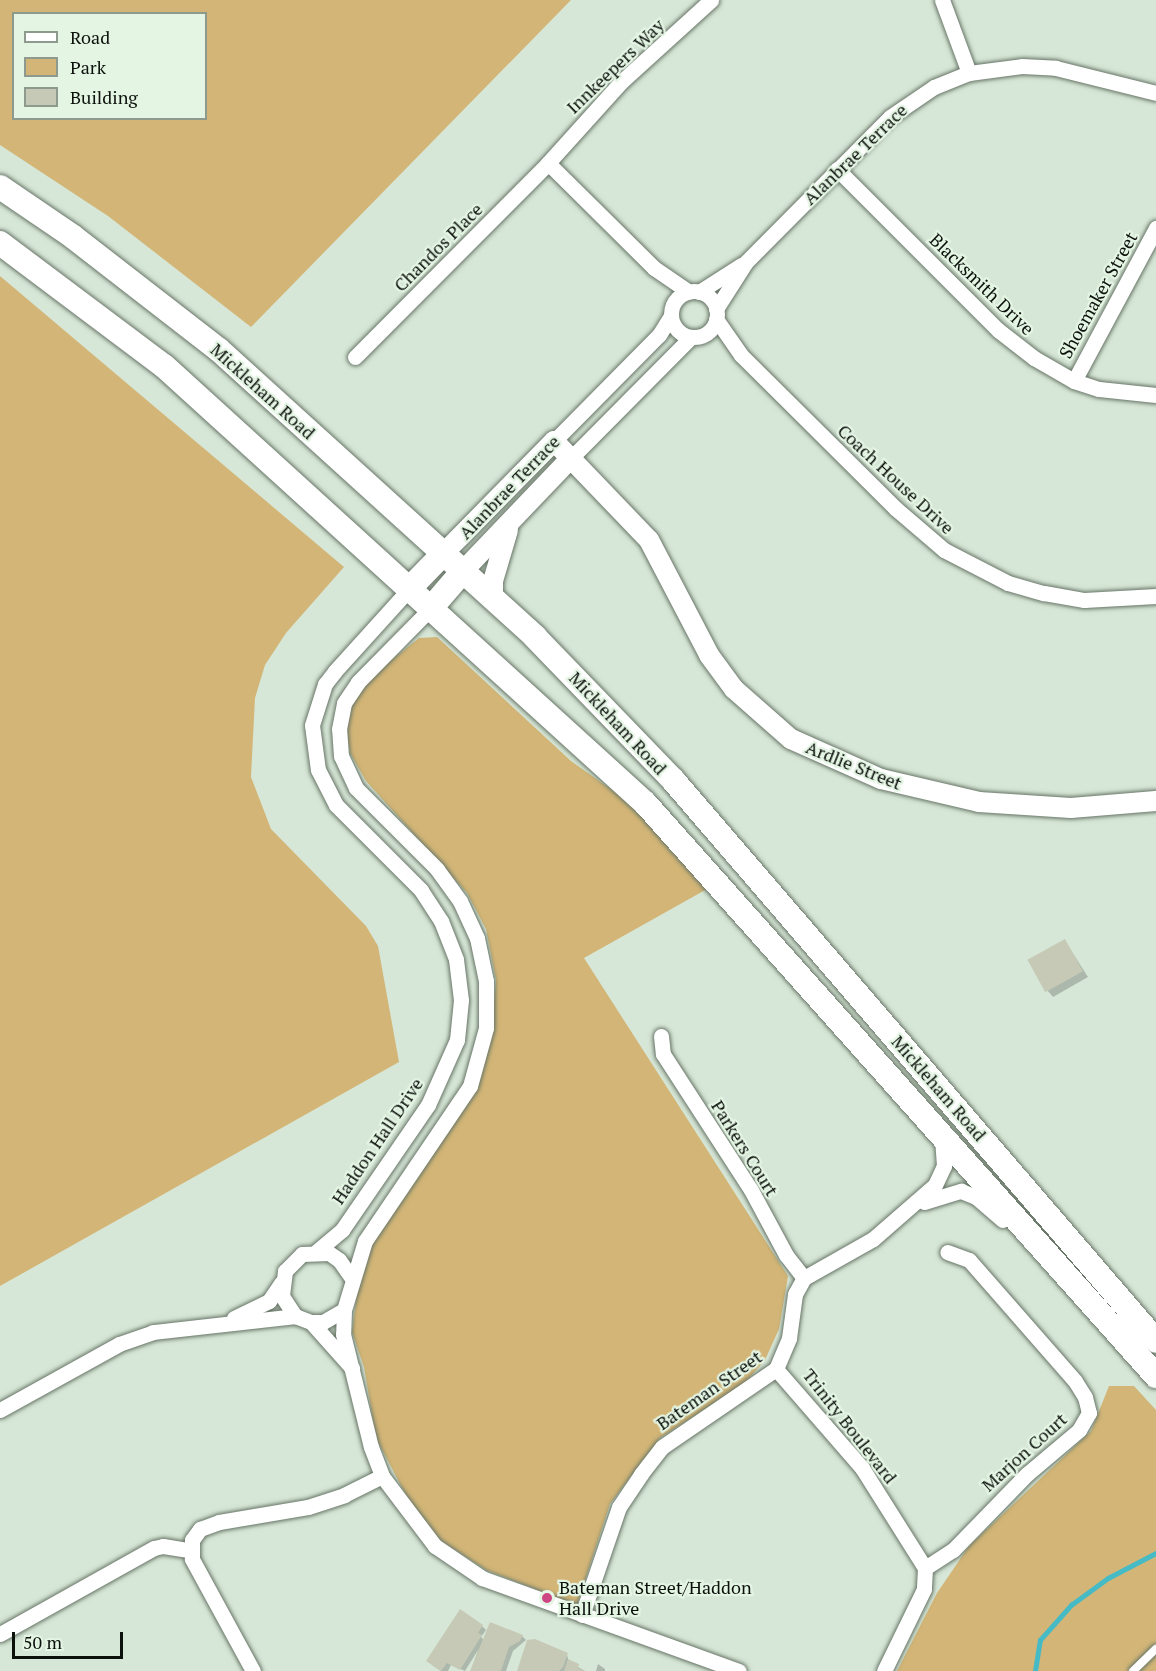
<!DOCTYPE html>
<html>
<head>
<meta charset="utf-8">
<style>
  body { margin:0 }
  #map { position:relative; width:1156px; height:1671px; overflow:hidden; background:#d7e7d7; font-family:"PT Serif",serif }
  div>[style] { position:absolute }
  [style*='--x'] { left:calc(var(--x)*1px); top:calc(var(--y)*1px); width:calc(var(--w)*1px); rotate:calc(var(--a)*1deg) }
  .green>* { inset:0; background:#d3b677 }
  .shadow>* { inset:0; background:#0003 }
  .stream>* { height:4.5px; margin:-2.25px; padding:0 2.25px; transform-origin:2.25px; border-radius:2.25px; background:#46bac5 }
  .building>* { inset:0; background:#c6c9b5; transform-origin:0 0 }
  .roads { filter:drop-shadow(0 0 2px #677567) drop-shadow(0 0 2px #677567) }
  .service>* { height:8px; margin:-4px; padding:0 4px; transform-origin:4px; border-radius:4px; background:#fff }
  .minor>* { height:15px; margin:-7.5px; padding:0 7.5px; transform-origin:7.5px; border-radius:7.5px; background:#fff }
  .minor>.ring { margin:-7.5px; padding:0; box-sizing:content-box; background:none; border:15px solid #fff; border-radius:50% }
  .tertiary>* { height:20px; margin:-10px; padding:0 10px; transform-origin:10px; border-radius:10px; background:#fff }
  .primary>* { height:24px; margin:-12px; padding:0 12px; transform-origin:12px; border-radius:12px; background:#fff }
  .dots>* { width:16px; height:16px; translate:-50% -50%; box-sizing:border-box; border:3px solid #e4f5e4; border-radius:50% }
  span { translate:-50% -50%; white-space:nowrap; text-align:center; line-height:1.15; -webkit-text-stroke:4.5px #e4f5e4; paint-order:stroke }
  .street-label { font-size:18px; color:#0c110c }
  .poi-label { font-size:18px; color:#0c110c }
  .left { translate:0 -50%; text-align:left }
  .legend { position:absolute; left:12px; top:12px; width:195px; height:108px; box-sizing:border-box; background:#e4f5e4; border:2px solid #8e9a8e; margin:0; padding:8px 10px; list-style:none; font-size:18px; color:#0c110c }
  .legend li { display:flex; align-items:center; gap:12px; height:30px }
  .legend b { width:30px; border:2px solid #8e9a8e }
  .scale { position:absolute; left:12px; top:1632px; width:111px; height:27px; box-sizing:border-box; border:3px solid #0c110c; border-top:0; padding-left:8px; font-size:18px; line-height:21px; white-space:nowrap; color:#0c110c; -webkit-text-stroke:4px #e4f5e4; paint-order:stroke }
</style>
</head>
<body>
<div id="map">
  <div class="green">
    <i style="clip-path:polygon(evenodd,0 0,571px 0,251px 327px,108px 216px,0 145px,0 0,14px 14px,206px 14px,206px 118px,14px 118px,14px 14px)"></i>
    <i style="clip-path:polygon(0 276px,344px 567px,286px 633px,265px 665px,255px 698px,251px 777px,271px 829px,366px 926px,378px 946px,399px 1062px,0 1286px)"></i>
    <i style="clip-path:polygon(437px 637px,571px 761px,633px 805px,707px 889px,584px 958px,788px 1276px,779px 1329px,765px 1360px,744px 1384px,660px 1438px,610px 1504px,577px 1605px,486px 1570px,440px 1540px,408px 1499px,376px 1438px,364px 1367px,352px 1332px,359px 1278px,371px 1241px,451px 1126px,492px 1031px,496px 980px,486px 929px,467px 893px,366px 781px,350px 753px,346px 728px,352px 702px,363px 683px,419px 638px)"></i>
    <i style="clip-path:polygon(1109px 1386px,1134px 1386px,1156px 1410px,1156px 1671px,897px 1671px,937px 1593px,969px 1546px,1091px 1431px)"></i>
  </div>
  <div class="shadow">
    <i style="clip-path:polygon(1065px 941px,1088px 977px,1053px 997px,1047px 990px)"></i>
    <i style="clip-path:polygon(482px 1626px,486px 1630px,481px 1637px,484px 1640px,522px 1636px,526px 1640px,513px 1651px,506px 1671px,471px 1671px,478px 1650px,465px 1671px,451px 1665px,448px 1671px,441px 1671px,432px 1665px)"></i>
    <i style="clip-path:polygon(567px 1655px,569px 1662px,585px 1671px,519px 1671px)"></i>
    <i style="clip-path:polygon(598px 1664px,605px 1669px,605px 1671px,596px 1671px)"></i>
  </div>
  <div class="stream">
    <i style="--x:1035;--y:1671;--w:31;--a:-81"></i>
    <i style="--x:1040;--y:1640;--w:47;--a:-48.5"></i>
    <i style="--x:1071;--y:1605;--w:46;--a:-36.1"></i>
    <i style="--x:1108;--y:1578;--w:54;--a:-27.5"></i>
  </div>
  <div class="building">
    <i style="left:1065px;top:939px;width:37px;height:43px;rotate:61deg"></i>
    <i style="clip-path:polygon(460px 1609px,483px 1625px,478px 1633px,482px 1635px,460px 1670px,447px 1663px,441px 1671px,426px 1661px)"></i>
    <i style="clip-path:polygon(490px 1622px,523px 1635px,520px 1641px,509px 1647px,501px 1671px,470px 1671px)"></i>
    <i style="clip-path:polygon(535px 1639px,568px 1653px,563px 1667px,559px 1671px,517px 1671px,527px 1640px)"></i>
    <i style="clip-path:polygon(568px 1659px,579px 1664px,578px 1668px,585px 1671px,564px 1671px)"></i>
  </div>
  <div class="roads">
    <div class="service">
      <i style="--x:1133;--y:1671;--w:32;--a:-44"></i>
    </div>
    <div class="minor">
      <i style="--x:942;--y:0;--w:78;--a:69.7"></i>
      <i style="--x:548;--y:163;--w:149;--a:44.7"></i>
      <i style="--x:654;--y:268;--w:42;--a:34.4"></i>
      <i style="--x:837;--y:169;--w:228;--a:45"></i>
      <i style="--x:998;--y:330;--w:46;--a:37.9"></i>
      <i style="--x:1034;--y:358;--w:46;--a:29.9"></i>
      <i style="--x:1074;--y:381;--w:26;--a:18"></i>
      <i style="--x:1099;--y:389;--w:57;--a:6"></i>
      <i class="ring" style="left:671px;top:291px;width:31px;height:31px"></i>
      <i style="--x:699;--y:292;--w:50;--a:-32.7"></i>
      <i style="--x:716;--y:309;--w:56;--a:-57.4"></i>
      <i style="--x:746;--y:262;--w:204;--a:-45.2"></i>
      <i style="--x:890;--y:117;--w:53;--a:-34.3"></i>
      <i style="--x:934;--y:87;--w:38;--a:-22"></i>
      <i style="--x:969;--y:73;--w:53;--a:-7.5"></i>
      <i style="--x:1022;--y:66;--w:34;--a:3"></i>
      <i style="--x:1056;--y:68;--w:103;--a:14"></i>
      <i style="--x:716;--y:319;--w:44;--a:55.2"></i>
      <i style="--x:741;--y:355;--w:217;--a:44.8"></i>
      <i style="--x:895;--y:508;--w:65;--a:40.6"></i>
      <i style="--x:944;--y:550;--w:72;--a:27.3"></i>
      <i style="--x:1008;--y:583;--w:37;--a:16"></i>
      <i style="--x:1044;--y:593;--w:41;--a:9.9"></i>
      <i style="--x:1084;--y:600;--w:72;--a:-3.2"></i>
      <i style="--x:355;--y:357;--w:274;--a:-45.1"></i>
      <i style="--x:548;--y:163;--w:109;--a:-48"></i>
      <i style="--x:621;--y:82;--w:122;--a:-42.3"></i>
      <i style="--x:1074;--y:381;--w:174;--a:-61.8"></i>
      <i style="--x:554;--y:441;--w:149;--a:-45.3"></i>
      <i style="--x:659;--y:335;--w:22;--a:-58"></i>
      <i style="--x:572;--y:457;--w:169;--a:-45.2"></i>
      <i style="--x:661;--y:1036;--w:18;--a:84"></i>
      <i style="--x:663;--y:1054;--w:162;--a:57.1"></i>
      <i style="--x:751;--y:1190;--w:74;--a:61.7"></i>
      <i style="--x:786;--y:1255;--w:29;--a:52"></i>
      <i style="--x:924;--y:1202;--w:39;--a:-17"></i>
      <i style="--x:961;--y:1191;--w:16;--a:22"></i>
      <i style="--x:976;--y:1197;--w:35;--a:41"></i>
      <i style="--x:317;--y:1251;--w:33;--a:-40"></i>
      <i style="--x:342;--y:1230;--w:152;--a:-55.5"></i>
      <i style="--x:428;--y:1105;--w:71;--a:-66"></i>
      <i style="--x:457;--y:1040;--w:40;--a:-84.3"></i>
      <i style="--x:461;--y:1000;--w:41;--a:-97"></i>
      <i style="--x:456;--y:959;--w:41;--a:-111.5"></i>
      <i style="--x:441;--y:921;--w:37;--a:-123"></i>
      <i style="--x:421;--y:890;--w:120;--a:-135"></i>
      <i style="--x:336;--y:805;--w:39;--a:-117"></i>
      <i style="--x:318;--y:770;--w:45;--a:-97.6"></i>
      <i style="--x:312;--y:725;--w:43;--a:-72.4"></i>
      <i style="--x:325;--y:684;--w:16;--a:-52"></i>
      <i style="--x:335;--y:671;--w:113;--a:-47.9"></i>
      <i style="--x:351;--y:1277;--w:21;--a:-125"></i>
      <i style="--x:339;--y:1260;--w:12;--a:-145"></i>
      <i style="--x:329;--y:1253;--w:27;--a:178"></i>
      <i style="--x:302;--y:1254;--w:24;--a:135"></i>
      <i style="--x:285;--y:1271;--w:25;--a:97"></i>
      <i style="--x:282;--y:1296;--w:24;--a:57"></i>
      <i style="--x:295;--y:1316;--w:17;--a:21"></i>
      <i style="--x:311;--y:1322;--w:12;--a:0"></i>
      <i style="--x:323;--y:1322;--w:24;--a:-30"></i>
      <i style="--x:344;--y:1310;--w:72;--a:-73.1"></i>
      <i style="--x:365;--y:1241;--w:187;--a:-55.9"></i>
      <i style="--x:470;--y:1086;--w:60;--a:-74.6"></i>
      <i style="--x:486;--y:1028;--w:47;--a:-90"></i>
      <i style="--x:486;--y:981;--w:44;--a:-101.8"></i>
      <i style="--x:477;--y:938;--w:41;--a:-114.7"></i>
      <i style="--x:460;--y:901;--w:39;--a:-126"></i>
      <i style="--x:437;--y:869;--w:115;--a:-135"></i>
      <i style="--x:356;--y:788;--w:35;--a:-115"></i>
      <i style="--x:341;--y:756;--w:27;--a:-94"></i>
      <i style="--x:339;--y:729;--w:26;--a:-79"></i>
      <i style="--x:344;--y:703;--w:25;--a:-56"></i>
      <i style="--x:358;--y:682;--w:105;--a:-45.4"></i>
      <i style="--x:344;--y:1310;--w:24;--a:92"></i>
      <i style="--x:343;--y:1334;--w:116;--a:76.1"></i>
      <i style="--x:371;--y:1447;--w:31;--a:69"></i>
      <i style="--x:382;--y:1476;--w:88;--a:52.9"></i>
      <i style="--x:435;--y:1546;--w:57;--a:34.2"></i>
      <i style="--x:482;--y:1578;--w:273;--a:19.9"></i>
      <i style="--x:234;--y:1318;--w:39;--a:-26"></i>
      <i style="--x:269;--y:1301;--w:22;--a:-56"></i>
      <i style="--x:311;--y:1322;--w:62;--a:48.3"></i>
      <i style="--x:776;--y:1369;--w:131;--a:49"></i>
      <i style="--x:862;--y:1468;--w:118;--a:57.8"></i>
      <i style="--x:925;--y:1568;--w:21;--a:93"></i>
      <i style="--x:924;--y:1589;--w:91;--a:116"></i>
      <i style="--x:0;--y:1410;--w:136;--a:-29"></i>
      <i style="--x:119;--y:1344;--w:36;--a:-19"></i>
      <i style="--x:153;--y:1332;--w:143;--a:-6.4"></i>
      <i style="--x:925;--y:1568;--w:33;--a:-33"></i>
      <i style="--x:953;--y:1550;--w:106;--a:-45.8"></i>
      <i style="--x:1027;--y:1474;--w:68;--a:-40.2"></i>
      <i style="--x:1079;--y:1430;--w:20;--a:-60"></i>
      <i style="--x:1089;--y:1413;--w:16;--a:-104"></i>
      <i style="--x:1085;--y:1397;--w:19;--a:-122"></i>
      <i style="--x:1075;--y:1381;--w:161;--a:-131.2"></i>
      <i style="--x:969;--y:1260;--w:23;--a:-160"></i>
      <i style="--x:582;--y:1615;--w:114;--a:-71.1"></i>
      <i style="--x:619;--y:1507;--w:40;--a:-56"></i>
      <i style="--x:641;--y:1474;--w:34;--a:-52"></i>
      <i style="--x:662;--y:1447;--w:138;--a:-34.4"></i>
      <i style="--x:776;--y:1369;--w:34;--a:-67"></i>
      <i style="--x:789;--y:1338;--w:44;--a:-82.2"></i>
      <i style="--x:795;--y:1294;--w:18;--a:-61"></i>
      <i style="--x:804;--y:1278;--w:79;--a:-29.5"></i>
      <i style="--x:873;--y:1239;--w:82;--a:-41.1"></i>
      <i style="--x:935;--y:1185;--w:21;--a:-65"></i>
      <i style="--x:944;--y:1166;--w:29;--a:-94"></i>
      <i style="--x:0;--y:1634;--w:176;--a:-29.2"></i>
      <i style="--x:154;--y:1548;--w:9;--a:-13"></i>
      <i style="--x:163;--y:1546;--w:26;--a:9"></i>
      <i style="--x:253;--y:1671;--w:128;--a:-118.6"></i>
      <i style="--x:192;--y:1559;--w:19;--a:-90"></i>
      <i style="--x:192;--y:1540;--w:14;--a:-54"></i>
      <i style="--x:200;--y:1529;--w:20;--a:-20"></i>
      <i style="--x:219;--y:1522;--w:90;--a:-9.6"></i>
      <i style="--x:308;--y:1507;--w:38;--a:-18"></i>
      <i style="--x:344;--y:1495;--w:42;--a:-26.6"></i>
    </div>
    <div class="tertiary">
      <i style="--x:444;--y:553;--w:157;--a:-45.5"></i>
      <i style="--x:554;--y:441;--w:137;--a:46.2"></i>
      <i style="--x:649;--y:540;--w:130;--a:62.4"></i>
      <i style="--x:709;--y:655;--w:42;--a:53.7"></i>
      <i style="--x:734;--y:689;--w:76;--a:41.3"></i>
      <i style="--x:791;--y:739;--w:98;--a:24"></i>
      <i style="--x:881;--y:779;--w:101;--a:13.2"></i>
      <i style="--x:979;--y:802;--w:92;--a:3.7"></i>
      <i style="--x:1071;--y:808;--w:85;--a:-4.7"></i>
      <i style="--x:463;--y:571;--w:158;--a:-46.3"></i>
      <i style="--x:493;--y:598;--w:17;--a:-90"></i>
      <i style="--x:493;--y:581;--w:53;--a:-73.6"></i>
    </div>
    <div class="primary">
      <i style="--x:0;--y:187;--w:87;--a:34.2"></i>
      <i style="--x:72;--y:236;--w:186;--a:37.8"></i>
      <i style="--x:219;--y:350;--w:427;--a:42.2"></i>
      <i style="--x:535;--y:637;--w:199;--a:46"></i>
      <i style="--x:673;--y:780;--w:740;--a:49.27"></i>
      <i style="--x:0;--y:243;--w:205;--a:36.9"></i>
      <i style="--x:164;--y:366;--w:650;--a:42.26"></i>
      <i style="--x:645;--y:803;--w:768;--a:48.27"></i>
      <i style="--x:411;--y:587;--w:47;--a:-45.9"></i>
      <i style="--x:432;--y:607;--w:48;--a:-49.3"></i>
    </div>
  </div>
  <div class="dots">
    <i style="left:547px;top:1598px;background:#cd4583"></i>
  </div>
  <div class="street-label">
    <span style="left:615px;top:66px;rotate:-44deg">Innkeepers Way</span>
    <span style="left:855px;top:154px;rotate:-44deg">Alanbrae Terrace</span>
    <span style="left:438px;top:247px;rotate:-45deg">Chandos Place</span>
    <span style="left:982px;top:284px;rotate:44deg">Blacksmith Drive</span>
    <span style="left:1098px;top:295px;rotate:-61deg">Shoemaker Street</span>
    <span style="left:263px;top:391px;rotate:42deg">Mickleham Road</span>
    <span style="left:896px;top:479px;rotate:43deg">Coach House Drive</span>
    <span style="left:509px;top:487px;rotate:-46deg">Alanbrae Terrace</span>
    <span style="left:618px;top:723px;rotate:47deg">Mickleham Road</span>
    <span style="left:854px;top:765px;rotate:22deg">Ardlie Street</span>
    <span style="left:939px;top:1088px;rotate:49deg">Mickleham Road</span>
    <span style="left:377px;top:1141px;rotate:-56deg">Haddon Hall Drive</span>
    <span style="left:745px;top:1148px;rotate:58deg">Parkers Court</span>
    <span style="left:709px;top:1390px;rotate:-35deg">Bateman Street</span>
    <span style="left:850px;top:1426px;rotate:52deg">Trinity Boulevard</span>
    <span style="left:1024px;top:1452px;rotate:-42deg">Marjon Court</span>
  </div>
  <div class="poi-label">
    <span class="left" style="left:559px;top:1598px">Bateman Street/Haddon<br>Hall Drive</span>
  </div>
  <ul class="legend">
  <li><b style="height:8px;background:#fff"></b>Road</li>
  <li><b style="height:16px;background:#d3b677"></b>Park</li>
  <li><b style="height:16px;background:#c6c9b5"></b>Building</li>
  </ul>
  <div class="scale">50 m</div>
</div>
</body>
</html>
